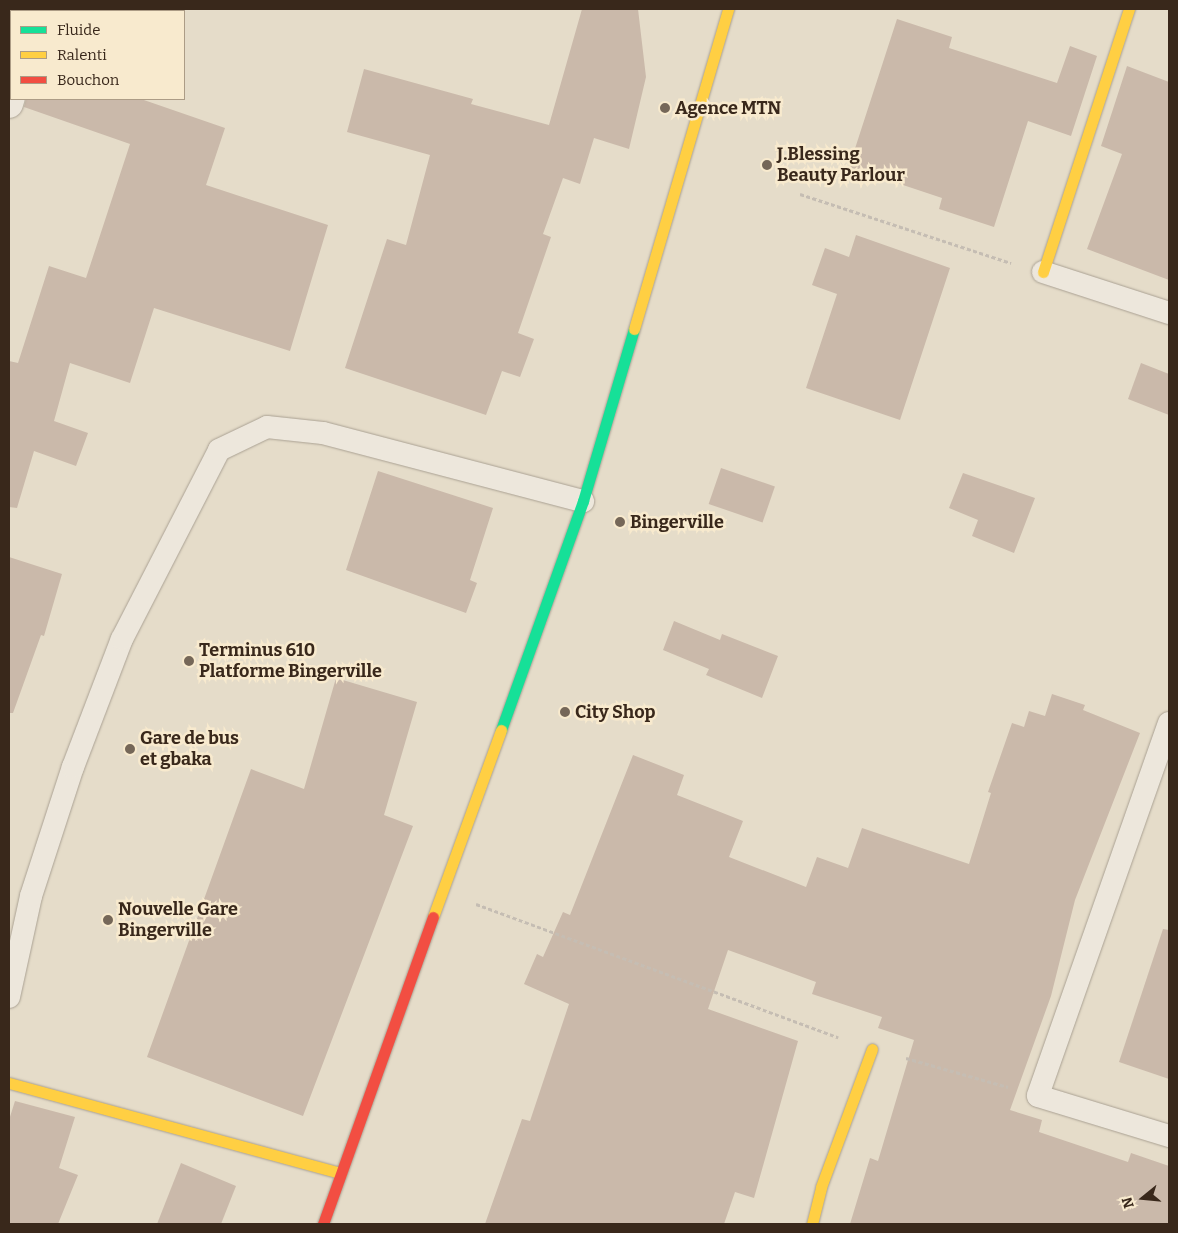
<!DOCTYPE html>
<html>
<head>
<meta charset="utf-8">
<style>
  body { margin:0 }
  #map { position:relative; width:1178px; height:1233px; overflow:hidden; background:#e5dcc9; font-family:Bitter,serif }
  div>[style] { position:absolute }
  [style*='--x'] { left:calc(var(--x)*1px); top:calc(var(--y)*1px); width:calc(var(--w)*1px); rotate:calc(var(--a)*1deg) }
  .building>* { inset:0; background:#cab9aa; transform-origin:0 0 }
  .path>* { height:3px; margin-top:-1.5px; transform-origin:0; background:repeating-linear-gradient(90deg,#c5bdb3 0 4px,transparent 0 6.5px) }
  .roads { filter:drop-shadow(0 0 1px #aaa193) drop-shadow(0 0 1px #aaa193) }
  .lane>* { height:22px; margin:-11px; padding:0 11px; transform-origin:11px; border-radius:11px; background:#ede7dc }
  .street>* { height:28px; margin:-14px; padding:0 14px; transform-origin:14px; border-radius:14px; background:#ede7dc }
  .fast>* { height:11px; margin:-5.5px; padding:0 5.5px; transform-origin:5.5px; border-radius:5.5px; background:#16e098 }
  .slow>* { height:11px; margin:-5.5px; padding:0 5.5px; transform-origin:5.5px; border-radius:5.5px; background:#ffcf43 }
  .jam>* { height:11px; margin:-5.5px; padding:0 5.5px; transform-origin:5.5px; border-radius:5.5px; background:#f24e42 }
  .dots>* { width:14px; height:14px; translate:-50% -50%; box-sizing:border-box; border:2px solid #f8eace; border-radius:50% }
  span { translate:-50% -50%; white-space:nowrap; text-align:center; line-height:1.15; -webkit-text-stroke:5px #f8eace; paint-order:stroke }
  .poi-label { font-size:18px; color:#39281b; font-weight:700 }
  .left { translate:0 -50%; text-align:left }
  .frame { position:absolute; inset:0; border:10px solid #39281b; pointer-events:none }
  .legend { position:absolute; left:10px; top:10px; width:175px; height:90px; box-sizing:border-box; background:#f8eace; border:1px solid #ac9c86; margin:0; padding:6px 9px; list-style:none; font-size:15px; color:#39281b }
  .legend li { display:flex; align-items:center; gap:10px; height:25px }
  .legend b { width:25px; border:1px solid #ac9c86 }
  .north { position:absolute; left:1118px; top:1173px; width:50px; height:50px; -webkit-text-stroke:4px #f8eace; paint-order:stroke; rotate:253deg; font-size:14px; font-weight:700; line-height:20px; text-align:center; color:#39281b }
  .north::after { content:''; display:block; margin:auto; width:18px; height:22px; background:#39281b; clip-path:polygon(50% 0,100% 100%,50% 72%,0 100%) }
</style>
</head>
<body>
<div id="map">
  <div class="building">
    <i style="clip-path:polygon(582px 9px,638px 9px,646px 77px,629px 149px,594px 138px,580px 184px,563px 178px,543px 234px,551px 237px,518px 333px,534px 339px,520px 377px,502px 371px,486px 415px,345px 368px,387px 239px,406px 245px,430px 155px,347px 132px,364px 69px,473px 99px,471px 104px,549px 125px)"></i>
    <i style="clip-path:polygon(897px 19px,952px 37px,949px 48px,1057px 83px,1070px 46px,1097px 56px,1071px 136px,1028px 121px,994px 227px,939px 209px,942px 198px,849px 167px)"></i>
    <i style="clip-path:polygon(1127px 66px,1169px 82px,1169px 280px,1087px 249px,1122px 154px,1101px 146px)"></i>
    <i style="clip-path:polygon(26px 99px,141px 99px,225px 128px,206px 185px,328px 225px,290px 351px,154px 308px,130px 383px,70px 363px,54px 421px,88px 433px,76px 466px,34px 451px,17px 508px,9px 507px,9px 361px,18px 363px,49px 266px,86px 278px,130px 144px,24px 107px)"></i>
    <i style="clip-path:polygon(856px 235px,950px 268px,900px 420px,806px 388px,837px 294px,812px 285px,825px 248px,849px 257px)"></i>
    <i style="clip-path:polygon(1141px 363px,1169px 374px,1169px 415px,1128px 399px)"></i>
    <i style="left:721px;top:468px;width:57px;height:38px;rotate:19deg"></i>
    <i style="clip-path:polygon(378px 471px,493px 508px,470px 580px,477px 583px,466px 613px,346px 570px)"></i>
    <i style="clip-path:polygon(963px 473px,1035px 498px,1014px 553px,972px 536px,978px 520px,949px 508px)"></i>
    <i style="clip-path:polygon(9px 557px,62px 574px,44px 636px,41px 635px,13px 713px,9px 713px)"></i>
    <i style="clip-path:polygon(674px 621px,720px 640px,722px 634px,778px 656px,762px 698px,706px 675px,709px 669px,663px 650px)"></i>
    <i style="clip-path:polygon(336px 678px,417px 702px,384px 815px,413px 826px,303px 1116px,147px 1057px,251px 769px,304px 789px)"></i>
    <i style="clip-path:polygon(1052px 694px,1085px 705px,1083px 710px,1140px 733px,1075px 900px,1051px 996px,1010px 1110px,1042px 1120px,1039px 1132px,1128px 1162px,1131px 1153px,1169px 1166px,1169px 1224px,850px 1224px,870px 1158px,878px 1161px,914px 1040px,878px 1028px,882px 1017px,812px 994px,816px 982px,728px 950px,708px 1009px,798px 1041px,754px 1198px,735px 1192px,724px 1224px,485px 1224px,522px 1119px,530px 1121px,569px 1004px,524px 984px,537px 954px,543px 957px,563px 912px,570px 915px,633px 755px,684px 775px,677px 795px,743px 821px,729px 857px,806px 887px,817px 857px,848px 868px,862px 828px,969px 864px,991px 793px,988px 792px,1012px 723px,1024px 727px,1029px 711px,1045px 716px)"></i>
    <i style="clip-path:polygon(1163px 929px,1169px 930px,1169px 1079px,1119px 1062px)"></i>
    <i style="clip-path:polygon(15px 1101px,75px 1117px,59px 1168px,78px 1175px,58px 1224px,9px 1224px,9px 1120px)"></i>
    <i style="clip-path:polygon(181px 1163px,236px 1186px,221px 1224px,157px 1224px)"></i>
  </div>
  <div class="path">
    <i style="--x:800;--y:194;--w:222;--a:18.1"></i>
    <i style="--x:476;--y:904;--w:386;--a:20.2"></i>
    <i style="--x:906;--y:1058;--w:106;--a:15.9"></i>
  </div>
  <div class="roads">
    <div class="lane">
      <i style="--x:1043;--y:272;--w:133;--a:18"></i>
      <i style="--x:1169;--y:723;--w:395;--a:109.4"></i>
      <i style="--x:1038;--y:1096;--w:137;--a:17"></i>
      <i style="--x:9;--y:997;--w:103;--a:-77.7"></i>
      <i style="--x:31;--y:896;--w:136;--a:-72"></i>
      <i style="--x:73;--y:767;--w:137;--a:-69.1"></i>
      <i style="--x:122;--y:639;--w:212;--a:-62.8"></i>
      <i style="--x:219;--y:450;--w:53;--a:-25.6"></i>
      <i style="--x:267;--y:427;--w:56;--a:6.1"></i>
      <i style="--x:323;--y:433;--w:269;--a:14.7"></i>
    </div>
    <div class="street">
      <i style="--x:41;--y:11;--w:2;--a:-63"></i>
      <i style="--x:9;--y:104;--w:7;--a:-74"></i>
    </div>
    <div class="fast">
      <i style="--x:501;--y:730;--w:243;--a:-70.3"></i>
      <i style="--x:583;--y:501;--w:179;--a:-73.5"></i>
    </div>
    <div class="slow">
      <i style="--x:1043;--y:272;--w:277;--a:-71.9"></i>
      <i style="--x:634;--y:329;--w:334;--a:-73.6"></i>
      <i style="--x:433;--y:917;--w:199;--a:-70"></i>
      <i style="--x:9;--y:1083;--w:344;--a:15.2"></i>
      <i style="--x:812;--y:1224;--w:38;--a:-76"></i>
      <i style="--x:821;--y:1187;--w:147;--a:-69.7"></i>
    </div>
    <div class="jam">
      <i style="--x:323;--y:1224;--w:326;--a:-70.3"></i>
    </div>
  </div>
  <div class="dots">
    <i style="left:665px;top:108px;background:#756758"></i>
    <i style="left:767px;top:165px;background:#756758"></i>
    <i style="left:620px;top:522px;background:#756758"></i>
    <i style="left:189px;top:661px;background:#756758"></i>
    <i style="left:565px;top:712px;background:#756758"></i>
    <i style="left:130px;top:749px;background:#756758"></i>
    <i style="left:108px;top:920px;background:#756758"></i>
  </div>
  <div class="poi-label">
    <span class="left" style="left:675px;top:108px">Agence MTN</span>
    <span class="left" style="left:777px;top:165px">J.Blessing<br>Beauty Parlour</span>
    <span class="left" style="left:630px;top:522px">Bingerville</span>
    <span class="left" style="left:199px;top:661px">Terminus 610<br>Platforme Bingerville</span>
    <span class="left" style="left:575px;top:712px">City Shop</span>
    <span class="left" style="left:140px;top:749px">Gare de bus<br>et gbaka</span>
    <span class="left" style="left:118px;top:920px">Nouvelle Gare<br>Bingerville</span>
  </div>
  <div class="frame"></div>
  <ul class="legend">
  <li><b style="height:6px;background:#16e098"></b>Fluide</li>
  <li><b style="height:6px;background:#ffcf43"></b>Ralenti</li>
  <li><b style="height:6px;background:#f24e42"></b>Bouchon</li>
  </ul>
  <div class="north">N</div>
</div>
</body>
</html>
